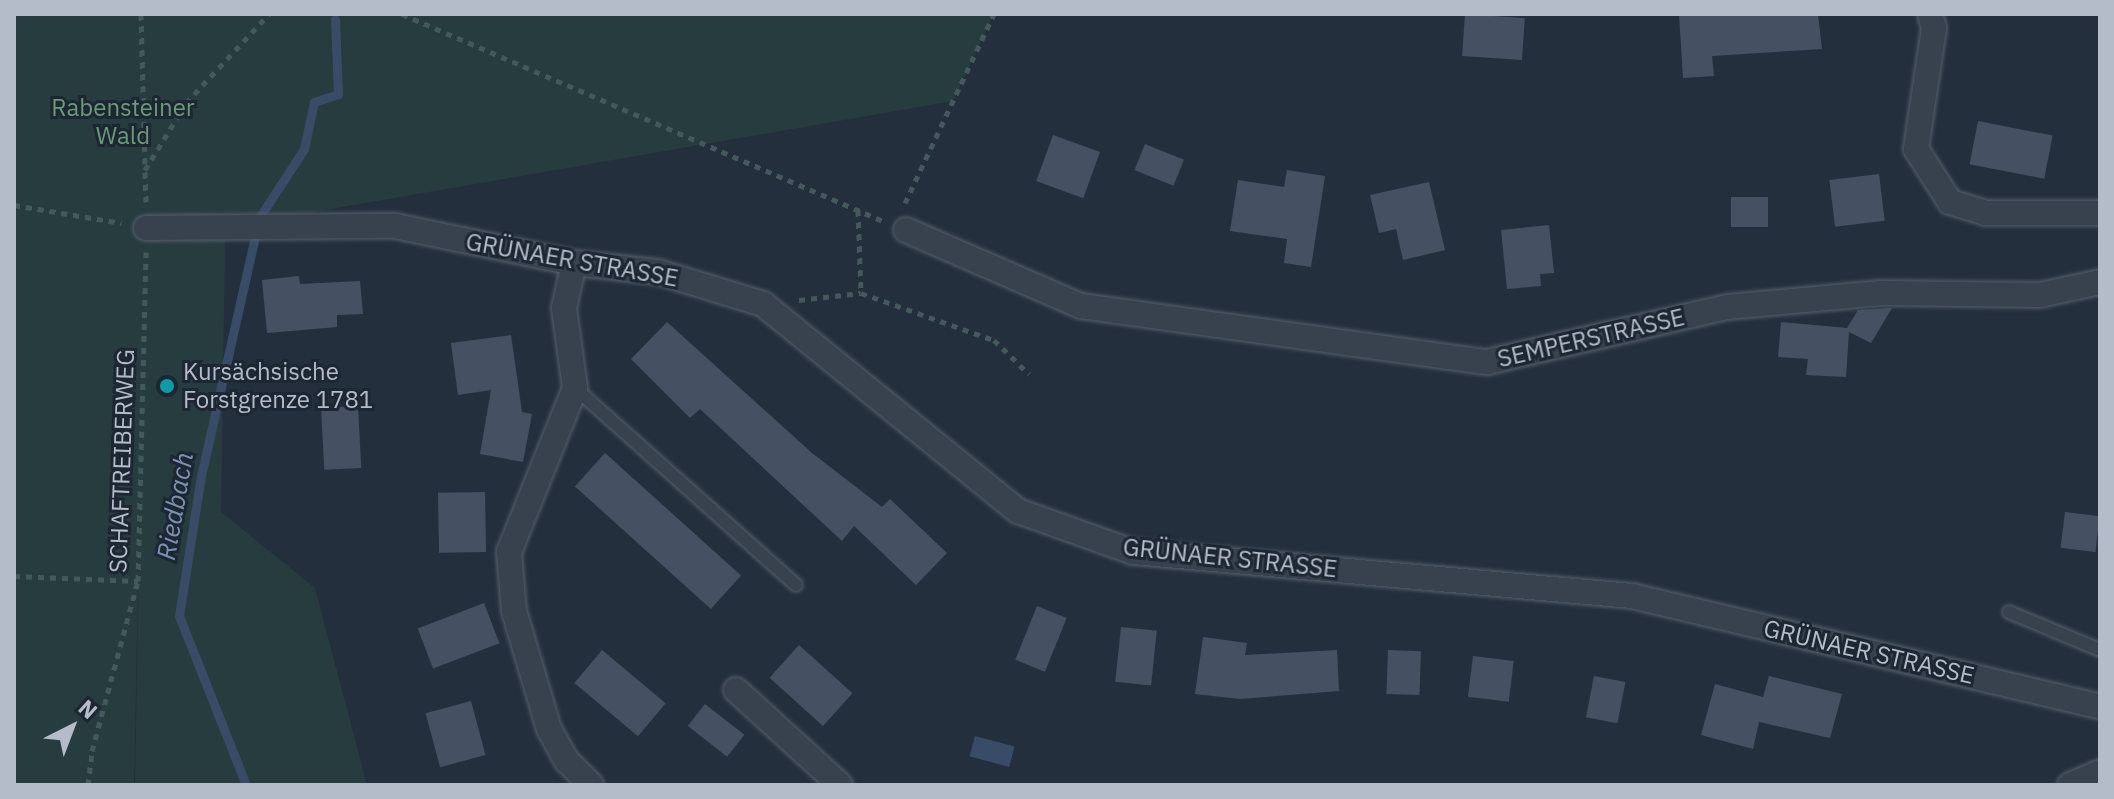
<!DOCTYPE html>
<html>
<head>
<meta charset="utf-8">
<style>
  body { margin:0 }
  #map { position:relative; width:2114px; height:799px; overflow:hidden; background:#242f3e; font-family:"IBM Plex Sans",sans-serif }
  div>[style] { position:absolute }
  [style*='--x'] { left:calc(var(--x)*1px); top:calc(var(--y)*1px); width:calc(var(--w)*1px); rotate:calc(var(--a)*1deg) }
  .green>* { inset:0; background:#263c3f }
  .water>* { inset:0; background:#394c67; transform-origin:0 0 }
  .stream>* { height:9px; margin:-4.5px; padding:0 4.5px; transform-origin:4.5px; border-radius:4.5px; background:#394c67 }
  .building>* { inset:0; background:#455162; transform-origin:0 0 }
  .path>* { height:5px; margin-top:-2.5px; transform-origin:0; background:repeating-linear-gradient(90deg,#44595c 0 6px,transparent 0 12px) }
  .roads { filter:drop-shadow(0 0 2px #565f6c) drop-shadow(0 0 2px #565f6c) }
  .service>* { height:12px; margin:-6px; padding:0 6px; transform-origin:6px; border-radius:6px; background:#38414e }
  .minor>* { height:24px; margin:-12px; padding:0 12px; transform-origin:12px; border-radius:12px; background:#38414e }
  .dots>* { width:22px; height:22px; translate:-50% -50%; box-sizing:border-box; border:4px solid #1d2633; border-radius:50% }
  span { translate:-50% -50%; white-space:nowrap; text-align:center; line-height:1.15; -webkit-text-stroke:6px #1d2633; paint-order:stroke }
  .park-label { font-size:24px; color:#6b9a76 }
  .street-label { font-size:24px; color:#b4bcc9 }
  .poi-label { font-size:24px; color:#b4bcc9 }
  .left { translate:0 -50%; text-align:left }
  .water-label { font-size:26px; color:#7c92b1; font-style:italic }
  .frame { position:absolute; inset:0; border:16px solid #b4bcc9; pointer-events:none }
  .north { position:absolute; left:32px; top:687px; width:80px; height:80px; -webkit-text-stroke:6px #1d2633; paint-order:stroke; rotate:42deg; font-size:22px; font-weight:700; line-height:32px; text-align:center; color:#b4bcc9 }
  .north::after { content:''; display:block; margin:auto; width:28px; height:36px; background:#b4bcc9; clip-path:polygon(50% 0,100% 100%,50% 72%,0 100%) }
</style>
</head>
<body>
<div id="map">
  <div class="green">
    <i style="clip-path:polygon(14px 14px,994px 14px,953px 101px,250px 223px,147px 235px,225px 240px,221px 512px,315px 588px,367px 785px,135px 785px,140px 493px,134px 785px,14px 785px)"></i>
  </div>
  <div class="water">
    <i style="left:975px;top:736px;width:41px;height:21px;rotate:15deg"></i>
  </div>
  <div class="stream">
    <i style="--x:246;--y:785;--w:182;--a:-111.6"></i>
    <i style="--x:179;--y:616;--w:142;--a:-81.1"></i>
    <i style="--x:201;--y:476;--w:264;--a:-77.3"></i>
    <i style="--x:259;--y:218;--w:82;--a:-56.9"></i>
    <i style="--x:304;--y:149;--w:48;--a:-78"></i>
    <i style="--x:314;--y:102;--w:25;--a:-18"></i>
    <i style="--x:338;--y:94;--w:75;--a:-92.3"></i>
  </div>
  <div class="building">
    <i style="left:1465px;top:14px;width:60px;height:42px;rotate:4deg"></i>
    <i style="clip-path:polygon(1679px 14px,1818px 14px,1822px 49px,1712px 56px,1714px 76px,1683px 78px)"></i>
    <i style="left:1978px;top:121px;width:76px;height:44px;rotate:11deg"></i>
    <i style="left:1053px;top:135px;width:50px;height:49px;rotate:20deg"></i>
    <i style="left:1145px;top:144px;width:42px;height:28px;rotate:22deg"></i>
    <i style="clip-path:polygon(1287px 170px,1325px 176px,1311px 267px,1284px 263px,1287px 239px,1230px 231px,1238px 180px,1284px 187px)"></i>
    <i style="left:1879px;top:174px;width:47px;height:50px;rotate:83deg"></i>
    <i style="clip-path:polygon(1429px 182px,1445px 250px,1403px 260px,1396px 229px,1379px 233px,1370px 195px)"></i>
    <i style="left:1768px;top:197px;width:30px;height:37px;rotate:90deg"></i>
    <i style="clip-path:polygon(1549px 225px,1554px 273px,1540px 274px,1541px 286px,1507px 289px,1501px 230px)"></i>
    <i style="clip-path:polygon(299px 276px,300px 284px,360px 281px,363px 314px,337px 315px,337px 327px,267px 333px,262px 280px)"></i>
    <i style="clip-path:polygon(1892px 308px,1871px 343px,1849px 332px,1846px 377px,1806px 375px,1808px 359px,1778px 357px,1781px 322px,1847px 328px,1858px 310px)"></i>
    <i style="clip-path:polygon(667px 322px,812px 453px,882px 507px,890px 499px,947px 553px,916px 585px,854px 526px,842px 541px,700px 409px,690px 418px,631px 359px)"></i>
    <i style="clip-path:polygon(511px 335px,522px 412px,532px 414px,523px 462px,480px 454px,491px 390px,458px 395px,451px 343px)"></i>
    <i style="left:358px;top:406px;width:62px;height:37px;rotate:87deg"></i>
    <i style="left:605px;top:453px;width:183px;height:45px;rotate:42deg"></i>
    <i style="left:485px;top:492px;width:60px;height:47px;rotate:89deg"></i>
    <i style="left:2065px;top:512px;width:35px;height:36px;rotate:7deg"></i>
    <i style="left:484px;top:603px;width:43px;height:71px;rotate:69deg"></i>
    <i style="left:1037px;top:606px;width:32px;height:58px;rotate:22deg"></i>
    <i style="left:1121px;top:627px;width:36px;height:55px;rotate:6deg"></i>
    <i style="clip-path:polygon(1203px 637px,1247px 643px,1245px 655px,1337px 650px,1339px 691px,1240px 699px,1195px 694px)"></i>
    <i style="left:799px;top:645px;width:72px;height:44px;rotate:42deg"></i>
    <i style="left:602px;top:650px;width:83px;height:43px;rotate:40deg"></i>
    <i style="left:1388px;top:650px;width:33px;height:44px;rotate:2deg"></i>
    <i style="left:1473px;top:656px;width:41px;height:41px;rotate:7deg"></i>
    <i style="left:1594px;top:676px;width:32px;height:42px;rotate:11deg"></i>
    <i style="clip-path:polygon(1769px 676px,1842px 694px,1830px 738px,1759px 722px,1753px 749px,1701px 735px,1715px 684px,1763px 697px)"></i>
    <i style="left:471px;top:701px;width:56px;height:47px;rotate:75deg"></i>
    <i style="left:705px;top:704px;width:50px;height:28px;rotate:38deg"></i>
  </div>
  <div class="path">
    <i style="--x:141;--y:14;--w:155;--a:88.5"></i>
    <i style="--x:402;--y:14;--w:524;--a:23.28"></i>
    <i style="--x:146;--y:202;--w:32;--a:-92"></i>
    <i style="--x:145;--y:170;--w:79;--a:-58.5"></i>
    <i style="--x:186;--y:103;--w:122;--a:-47"></i>
    <i style="--x:905;--y:203;--w:209;--a:-64.8"></i>
    <i style="--x:14;--y:205;--w:109;--a:9.5"></i>
    <i style="--x:858;--y:210;--w:83;--a:87.9"></i>
    <i style="--x:799;--y:300;--w:62;--a:-6.4"></i>
    <i style="--x:861;--y:293;--w:141;--a:19.5"></i>
    <i style="--x:994;--y:340;--w:49;--a:44.2"></i>
    <i style="--x:14;--y:576;--w:124;--a:2.3"></i>
    <i style="--x:88;--y:785;--w:34;--a:-83"></i>
    <i style="--x:92;--y:751;--w:176;--a:-74.9"></i>
    <i style="--x:138;--y:581;--w:329;--a:-88.6"></i>
  </div>
  <div class="roads">
    <div class="service">
      <i style="--x:575;--y:388;--w:296;--a:41.7"></i>
      <i style="--x:2009;--y:612;--w:99;--a:22.7"></i>
    </div>
    <div class="minor">
      <i style="--x:1930;--y:14;--w:15;--a:74"></i>
      <i style="--x:1934;--y:28;--w:122;--a:98.5"></i>
      <i style="--x:1916;--y:149;--w:63;--a:57.3"></i>
      <i style="--x:1950;--y:202;--w:37;--a:17"></i>
      <i style="--x:1985;--y:213;--w:115;--a:0"></i>
      <i style="--x:146;--y:228;--w:249;--a:-0.5"></i>
      <i style="--x:395;--y:226;--w:183;--a:11.7"></i>
      <i style="--x:574;--y:263;--w:84;--a:6.1"></i>
      <i style="--x:658;--y:272;--w:110;--a:16.9"></i>
      <i style="--x:763;--y:304;--w:328;--a:39.1"></i>
      <i style="--x:1018;--y:511;--w:122;--a:19.6"></i>
      <i style="--x:1133;--y:552;--w:501;--a:5.04"></i>
      <i style="--x:1632;--y:596;--w:481;--a:13.3"></i>
      <i style="--x:906;--y:230;--w:191;--a:23.5"></i>
      <i style="--x:1081;--y:306;--w:410;--a:7.9"></i>
      <i style="--x:1487;--y:362;--w:246;--a:-12.9"></i>
      <i style="--x:1727;--y:307;--w:155;--a:-5.2"></i>
      <i style="--x:1881;--y:293;--w:159;--a:0.7"></i>
      <i style="--x:2040;--y:295;--w:61;--a:-12.2"></i>
      <i style="--x:574;--y:263;--w:46;--a:102.5"></i>
      <i style="--x:564;--y:308;--w:81;--a:82.2"></i>
      <i style="--x:575;--y:388;--w:177;--a:111.9"></i>
      <i style="--x:509;--y:552;--w:59;--a:85.2"></i>
      <i style="--x:514;--y:611;--w:123;--a:73.5"></i>
      <i style="--x:549;--y:729;--w:37;--a:61"></i>
      <i style="--x:567;--y:761;--w:34;--a:45"></i>
      <i style="--x:736;--y:690;--w:141;--a:42.4"></i>
      <i style="--x:2070;--y:785;--w:33;--a:-23"></i>
    </div>
  </div>
  <div class="dots">
    <i style="left:167px;top:386px;background:#0f9aa8"></i>
  </div>
  <div class="park-label">
    <span style="left:123px;top:122px">Rabensteiner<br>Wald</span>
  </div>
  <div class="street-label">
    <span style="left:572px;top:260px;rotate:10deg">GRÜNAER STRASSE</span>
    <span style="left:1591px;top:338px;rotate:-13deg">SEMPERSTRASSE</span>
    <span style="left:122px;top:461px;rotate:-88deg">SCHAFTREIBERWEG</span>
    <span style="left:1230px;top:558px;rotate:6deg">GRÜNAER STRASSE</span>
    <span style="left:1869px;top:652px;rotate:13deg">GRÜNAER STRASSE</span>
  </div>
  <div class="poi-label">
    <span class="left" style="left:183px;top:386px">Kursächsische<br>Forstgrenze 1781</span>
  </div>
  <div class="water-label">
    <span style="left:175px;top:506px;rotate:-80deg">Riedbach</span>
  </div>
  <div class="frame"></div>
  <div class="north">N</div>
</div>
</body>
</html>
